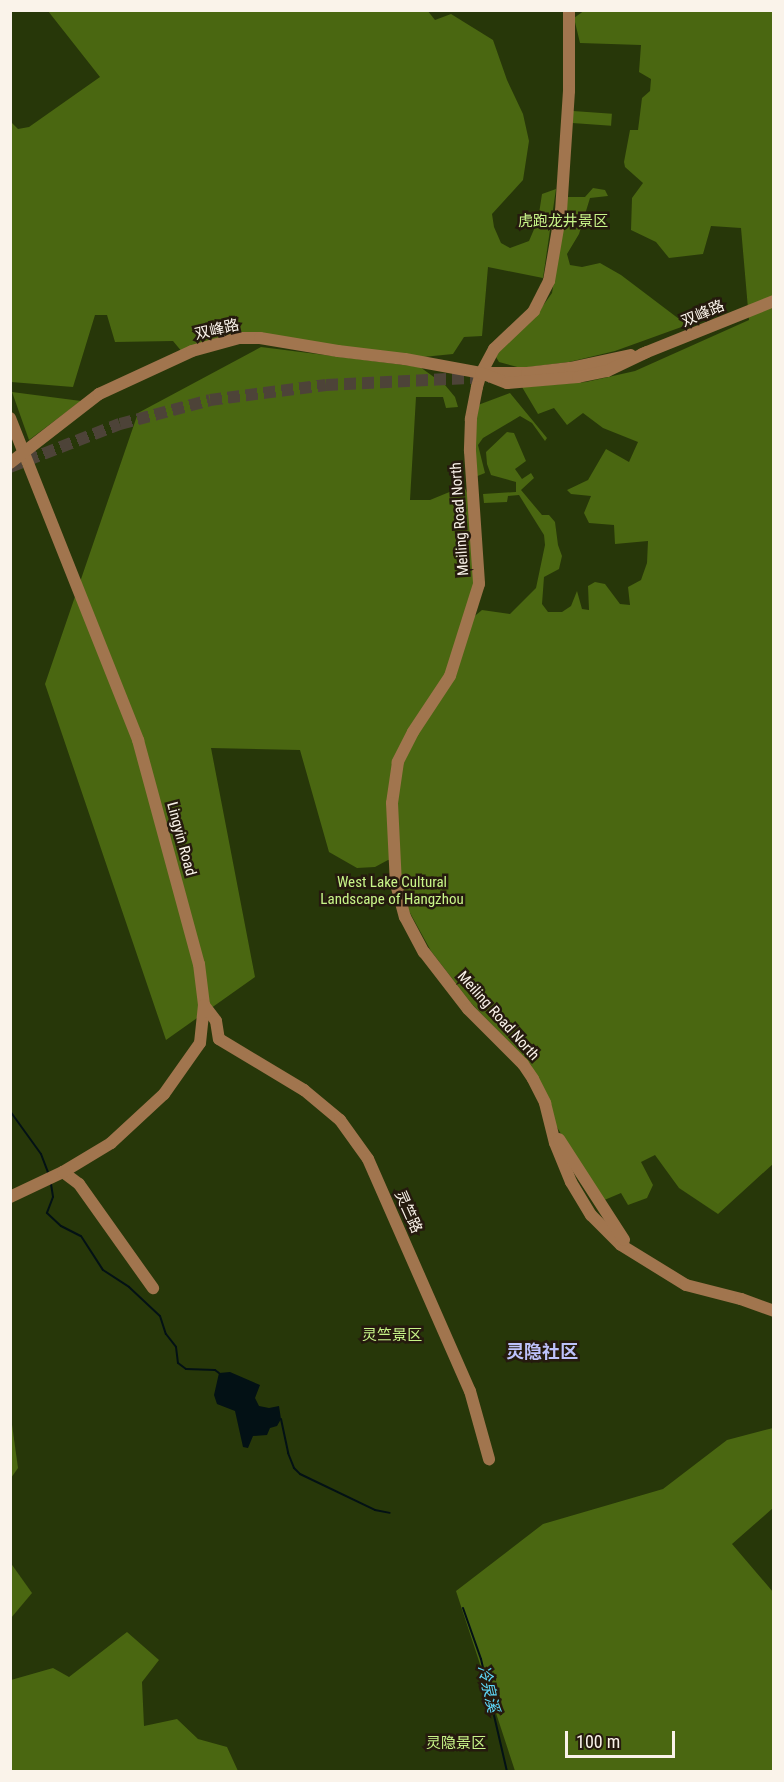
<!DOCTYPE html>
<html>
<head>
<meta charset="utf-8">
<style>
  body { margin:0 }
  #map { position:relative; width:784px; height:1782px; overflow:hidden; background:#2f2418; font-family:"Roboto Condensed","Noto Sans SC",sans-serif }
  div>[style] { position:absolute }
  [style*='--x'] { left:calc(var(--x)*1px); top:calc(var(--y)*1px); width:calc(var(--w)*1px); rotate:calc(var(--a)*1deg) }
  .green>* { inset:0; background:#273709; transform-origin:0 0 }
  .forest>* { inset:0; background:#4a6711; transform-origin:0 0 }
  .water>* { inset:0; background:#031115 }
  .stream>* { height:2px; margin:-1px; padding:0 1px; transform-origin:1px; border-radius:1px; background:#031115 }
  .secondary-tunnel>* { height:12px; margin-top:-6px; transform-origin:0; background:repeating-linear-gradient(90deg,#4d4338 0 12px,transparent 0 18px) }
  .secondary>* { height:12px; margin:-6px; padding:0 6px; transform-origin:6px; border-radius:6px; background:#a1754e }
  span { translate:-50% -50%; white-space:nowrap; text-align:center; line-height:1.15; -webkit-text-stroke:5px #251a0e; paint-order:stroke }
  .park-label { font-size:15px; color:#c8f589 }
  .street-label { font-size:15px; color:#faf3ea }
  .water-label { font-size:16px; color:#5ed6f6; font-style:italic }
  .quarter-label { font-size:18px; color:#bdc2fb; font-weight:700 }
  .frame { position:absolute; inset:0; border:12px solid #faf3ea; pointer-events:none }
  .scale { position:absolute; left:565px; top:1731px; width:110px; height:27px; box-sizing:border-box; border:3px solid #faf3ea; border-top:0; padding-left:8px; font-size:18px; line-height:21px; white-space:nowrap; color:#faf3ea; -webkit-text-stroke:4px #251a0e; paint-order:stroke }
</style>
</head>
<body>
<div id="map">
  <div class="green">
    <i style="left:11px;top:11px;width:762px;height:1761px"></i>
  </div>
  <div class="forest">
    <i style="clip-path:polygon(427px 10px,435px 20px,451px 14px,493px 40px,507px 80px,523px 114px,529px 141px,523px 180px,492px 214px,494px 227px,501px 243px,510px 248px,529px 241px,538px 220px,542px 194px,556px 189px,543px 278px,488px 267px,482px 336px,464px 337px,453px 354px,423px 357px,267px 336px,183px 353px,173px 341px,115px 342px,107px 315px,95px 315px,73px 387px,11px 382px,10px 121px,18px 129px,29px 127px,100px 77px,48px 11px)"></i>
    <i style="clip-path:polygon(585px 10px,773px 11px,774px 1163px,718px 1214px,679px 1188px,655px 1155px,641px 1162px,653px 1185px,647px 1198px,628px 1205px,621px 1193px,602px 1201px,555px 1124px,531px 1065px,471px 1003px,431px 951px,409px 911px,401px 884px,399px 862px,388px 860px,375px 867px,357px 868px,329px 852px,300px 750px,211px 748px,255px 977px,166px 1040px,45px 684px,138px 413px,261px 347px,420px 367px,445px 385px,455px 397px,458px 407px,446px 408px,443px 397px,416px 397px,410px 500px,430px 500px,464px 486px,468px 495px,475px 591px,465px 624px,482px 610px,510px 614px,536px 588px,545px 545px,544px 535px,519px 495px,508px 496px,507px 502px,484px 503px,483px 494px,516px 492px,516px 482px,491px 475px,487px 464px,486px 452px,507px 432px,514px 433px,526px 461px,515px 469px,522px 479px,531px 473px,534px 478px,521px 490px,542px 515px,549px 515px,555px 522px,558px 545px,562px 556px,559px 569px,544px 577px,542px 604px,548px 612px,562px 612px,571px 606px,577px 591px,582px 609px,589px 610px,588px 586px,595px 582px,605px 584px,620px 604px,630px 605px,628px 587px,641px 580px,647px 563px,648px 541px,615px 544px,614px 525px,589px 523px,584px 513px,591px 496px,571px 494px,567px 490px,588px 480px,606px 449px,629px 462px,638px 442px,603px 428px,583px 413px,567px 425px,554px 408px,538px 414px,522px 387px,586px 382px,635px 371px,749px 320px,741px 228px,711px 226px,703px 254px,669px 258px,656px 242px,631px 230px,632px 198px,643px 183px,625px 167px,624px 162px,630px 130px,638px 130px,642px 98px,650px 91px,651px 79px,639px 72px,641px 45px,580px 43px,574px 18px)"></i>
    <i style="left:573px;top:111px;width:39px;height:12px;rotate:4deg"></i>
    <i style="clip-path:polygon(593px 188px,605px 190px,608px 196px,590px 198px,579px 234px,567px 254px,570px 265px,582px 267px,600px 263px,621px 275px,687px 325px,615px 351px,569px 362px,521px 368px,499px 362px,496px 357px,499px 352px,537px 314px,552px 293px,567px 197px,585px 197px)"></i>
    <i style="clip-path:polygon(12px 392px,81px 401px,29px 440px)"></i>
    <i style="clip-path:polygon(510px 393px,547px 438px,545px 441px,532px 423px,520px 416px,483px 438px,478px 445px,485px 473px,475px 477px,474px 447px,478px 405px)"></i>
    <i style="clip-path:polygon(10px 1410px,18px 1468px,11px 1478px,10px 1478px)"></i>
    <i style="clip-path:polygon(773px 1428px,773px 1508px,732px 1544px,773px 1592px,773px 1771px,515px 1771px,456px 1591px,543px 1524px,663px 1489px,727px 1440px)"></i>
    <i style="clip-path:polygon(10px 1562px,32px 1593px,11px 1618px,10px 1618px)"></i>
    <i style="clip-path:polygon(127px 1632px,159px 1660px,142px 1682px,144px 1726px,177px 1719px,198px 1739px,227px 1747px,238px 1771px,11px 1771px,11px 1680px,53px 1668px,69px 1677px)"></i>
  </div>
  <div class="water">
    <i style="clip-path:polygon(230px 1372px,260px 1385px,255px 1398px,259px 1406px,269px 1408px,279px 1406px,281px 1419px,277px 1426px,270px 1428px,267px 1435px,253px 1436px,248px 1448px,243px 1447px,235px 1411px,217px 1404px,214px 1395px,219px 1373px)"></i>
  </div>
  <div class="stream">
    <i style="--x:10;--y:1111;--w:53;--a:54.2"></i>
    <i style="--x:41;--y:1154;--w:22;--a:69"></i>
    <i style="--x:51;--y:1184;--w:13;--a:81"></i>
    <i style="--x:53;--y:1197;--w:17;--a:111"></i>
    <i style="--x:47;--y:1213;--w:19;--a:43"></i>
    <i style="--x:61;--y:1226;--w:22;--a:27"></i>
    <i style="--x:81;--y:1236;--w:40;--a:57.1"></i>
    <i style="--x:103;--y:1270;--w:31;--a:33"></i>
    <i style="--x:129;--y:1287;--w:42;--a:43.1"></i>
    <i style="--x:160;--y:1316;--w:19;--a:72"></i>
    <i style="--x:166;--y:1334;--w:16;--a:52"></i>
    <i style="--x:176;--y:1347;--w:16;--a:83"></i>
    <i style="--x:178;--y:1363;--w:10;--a:37"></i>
    <i style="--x:186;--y:1369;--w:29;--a:2"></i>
    <i style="--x:215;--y:1370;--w:5;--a:37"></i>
    <i style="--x:281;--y:1419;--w:35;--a:78"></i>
    <i style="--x:288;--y:1453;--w:16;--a:68"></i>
    <i style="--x:294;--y:1468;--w:8;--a:45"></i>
    <i style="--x:300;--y:1474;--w:83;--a:25.6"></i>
    <i style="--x:375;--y:1510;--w:15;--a:11"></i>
    <i style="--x:463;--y:1608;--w:54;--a:70.6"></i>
    <i style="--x:481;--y:1659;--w:116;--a:77"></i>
  </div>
  <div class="secondary-tunnel">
    <i style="--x:10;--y:467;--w:118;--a:-21.4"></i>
    <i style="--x:120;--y:424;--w:93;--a:-14.9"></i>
    <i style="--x:210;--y:400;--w:117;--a:-7.4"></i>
    <i style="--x:326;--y:385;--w:163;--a:-2.8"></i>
  </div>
  <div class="secondary">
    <i style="--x:569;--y:10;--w:81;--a:90"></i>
    <i style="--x:569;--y:91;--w:120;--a:93.8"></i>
    <i style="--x:561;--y:211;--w:71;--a:99.7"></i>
    <i style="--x:549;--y:281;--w:34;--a:117"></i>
    <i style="--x:534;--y:311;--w:55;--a:136.5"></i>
    <i style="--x:494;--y:349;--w:27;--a:118"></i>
    <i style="--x:481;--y:373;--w:15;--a:106"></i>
    <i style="--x:477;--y:387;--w:33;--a:101"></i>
    <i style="--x:471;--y:419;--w:32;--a:92"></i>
    <i style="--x:470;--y:451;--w:133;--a:86.1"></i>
    <i style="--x:479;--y:584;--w:96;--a:107.5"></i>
    <i style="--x:450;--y:676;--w:67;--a:123.5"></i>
    <i style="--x:413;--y:732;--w:34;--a:117"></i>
    <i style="--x:398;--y:762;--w:41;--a:98.3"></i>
    <i style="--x:392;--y:803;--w:81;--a:87.2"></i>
    <i style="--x:396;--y:884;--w:34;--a:75"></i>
    <i style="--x:405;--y:917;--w:40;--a:62"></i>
    <i style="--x:424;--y:952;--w:72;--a:52.3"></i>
    <i style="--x:468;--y:1009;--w:78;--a:45"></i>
    <i style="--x:523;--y:1064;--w:18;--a:56"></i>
    <i style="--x:533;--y:1079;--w:27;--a:63"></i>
    <i style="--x:545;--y:1103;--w:41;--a:76"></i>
    <i style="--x:555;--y:1143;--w:42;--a:67.7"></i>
    <i style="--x:571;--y:1182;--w:39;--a:59"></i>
    <i style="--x:591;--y:1215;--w:42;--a:45"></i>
    <i style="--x:621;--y:1245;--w:76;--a:31.6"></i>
    <i style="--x:686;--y:1285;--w:57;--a:14.3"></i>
    <i style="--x:741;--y:1299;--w:35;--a:20"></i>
    <i style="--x:642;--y:354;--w:142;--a:-21.9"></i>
    <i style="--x:483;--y:373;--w:44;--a:0"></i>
    <i style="--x:527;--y:373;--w:43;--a:-6.6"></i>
    <i style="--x:570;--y:368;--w:62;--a:-12"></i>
    <i style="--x:10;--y:418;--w:347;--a:68.3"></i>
    <i style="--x:138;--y:740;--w:232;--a:74.8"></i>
    <i style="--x:199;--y:964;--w:41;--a:83"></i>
    <i style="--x:204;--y:1005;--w:38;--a:96"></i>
    <i style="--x:10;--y:463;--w:113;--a:-37.8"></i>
    <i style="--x:99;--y:394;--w:102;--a:-24.8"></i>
    <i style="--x:192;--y:351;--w:49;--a:-15.5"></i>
    <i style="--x:239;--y:338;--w:21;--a:0"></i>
    <i style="--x:260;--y:338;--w:79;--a:9.5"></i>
    <i style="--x:338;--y:351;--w:67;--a:6.8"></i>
    <i style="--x:405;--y:359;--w:77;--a:10.4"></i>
    <i style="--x:481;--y:373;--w:28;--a:21"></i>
    <i style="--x:507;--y:383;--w:71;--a:-4.8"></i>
    <i style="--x:578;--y:377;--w:30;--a:-12"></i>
    <i style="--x:607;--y:371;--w:44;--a:-25.4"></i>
    <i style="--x:204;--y:1005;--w:20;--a:53"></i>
    <i style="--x:216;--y:1021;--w:18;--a:81"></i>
    <i style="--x:219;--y:1039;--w:99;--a:31"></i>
    <i style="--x:304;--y:1090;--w:47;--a:39.8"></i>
    <i style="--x:340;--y:1120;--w:48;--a:54.3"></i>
    <i style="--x:368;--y:1159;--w:253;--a:66.3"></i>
    <i style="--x:470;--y:1391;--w:71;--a:74.4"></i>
    <i style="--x:559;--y:1139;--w:120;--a:57.2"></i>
    <i style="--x:63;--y:1172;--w:20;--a:37"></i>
    <i style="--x:79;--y:1184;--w:128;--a:54.6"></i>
    <i style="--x:10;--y:1197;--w:59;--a:-25.3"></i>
    <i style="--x:63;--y:1172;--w:56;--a:-31.1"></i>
    <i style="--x:111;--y:1143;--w:72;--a:-42.8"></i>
    <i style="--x:164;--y:1094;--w:62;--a:-54.8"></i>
  </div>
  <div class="park-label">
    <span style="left:563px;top:222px">虎跑龙井景区</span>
    <span style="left:392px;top:891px">West Lake Cultural<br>Landscape of Hangzhou</span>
    <span style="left:392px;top:1336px">灵竺景区</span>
    <span style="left:456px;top:1744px">灵隐景区</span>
  </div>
  <div class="street-label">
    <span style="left:703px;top:314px;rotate:-23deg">双峰路</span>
    <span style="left:217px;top:330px;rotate:-13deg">双峰路</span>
    <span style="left:460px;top:519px;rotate:-94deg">Meiling Road North</span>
    <span style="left:181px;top:839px;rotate:75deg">Lingyin Road</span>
    <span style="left:498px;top:1016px;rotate:48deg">Meiling Road North</span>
    <span style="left:408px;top:1212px;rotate:66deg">灵竺路</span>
  </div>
  <div class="water-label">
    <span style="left:488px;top:1689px;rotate:77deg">冷泉溪</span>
  </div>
  <div class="quarter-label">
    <span style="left:542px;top:1352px">灵隐社区</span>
  </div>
  <div class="frame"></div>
  <div class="scale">100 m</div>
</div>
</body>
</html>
